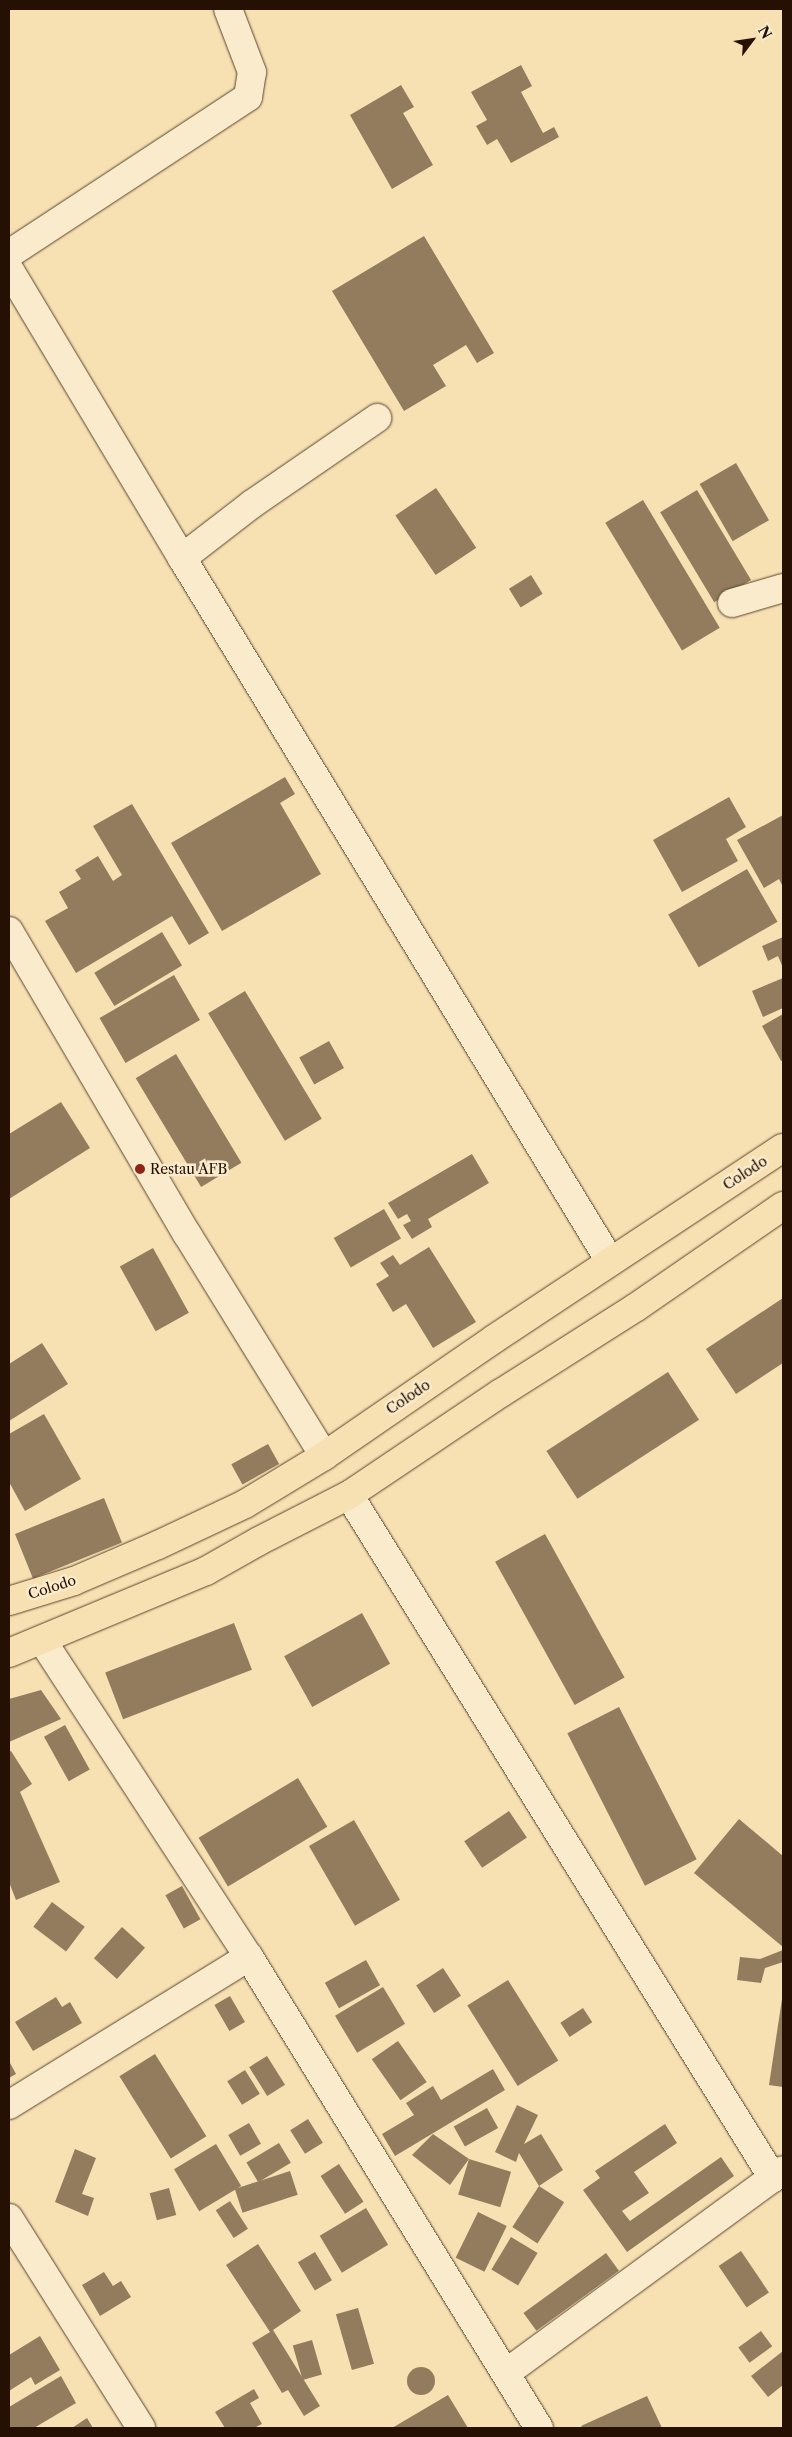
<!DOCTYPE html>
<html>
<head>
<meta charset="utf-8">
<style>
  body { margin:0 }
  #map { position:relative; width:792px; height:2437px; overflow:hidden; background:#f7e0b1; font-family:"Libre Caslon Text",serif }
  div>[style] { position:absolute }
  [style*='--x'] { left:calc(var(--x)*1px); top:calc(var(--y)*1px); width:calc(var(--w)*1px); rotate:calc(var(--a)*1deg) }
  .building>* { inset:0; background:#937c5e; transform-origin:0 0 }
  .round { border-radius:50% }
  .roads { filter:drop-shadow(0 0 1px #5a442f) drop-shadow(0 0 1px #5a442f) }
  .minor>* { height:28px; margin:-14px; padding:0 14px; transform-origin:14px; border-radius:14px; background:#faebcc }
  .major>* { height:28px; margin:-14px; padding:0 14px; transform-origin:14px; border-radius:14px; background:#f7e0b1 }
  .dots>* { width:14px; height:14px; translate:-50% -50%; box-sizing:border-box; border:2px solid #faebcc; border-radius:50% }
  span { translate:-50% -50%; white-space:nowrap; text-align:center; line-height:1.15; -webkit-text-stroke:5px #faebcc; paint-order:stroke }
  .poi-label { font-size:14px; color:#261004 }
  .left { translate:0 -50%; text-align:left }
  .street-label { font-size:14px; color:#261004 }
  .frame { position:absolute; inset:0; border:10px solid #261004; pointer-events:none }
  .north { position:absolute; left:727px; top:15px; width:50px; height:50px; -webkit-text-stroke:4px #faebcc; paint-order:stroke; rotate:59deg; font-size:14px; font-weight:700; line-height:20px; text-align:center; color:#261004 }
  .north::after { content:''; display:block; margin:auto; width:18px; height:22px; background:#261004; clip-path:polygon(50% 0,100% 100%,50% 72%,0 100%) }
</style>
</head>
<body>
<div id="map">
  <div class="building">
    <i style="clip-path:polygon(521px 65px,532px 86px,521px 92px,543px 133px,554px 127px,559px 137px,511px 163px,497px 139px,487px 145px,476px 126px,487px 120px,471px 92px)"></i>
    <i style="clip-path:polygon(401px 85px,414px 107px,403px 113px,433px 165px,392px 189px,350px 115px)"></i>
    <i style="clip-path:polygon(424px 236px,494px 353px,477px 363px,466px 345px,433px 365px,446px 386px,404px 411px,332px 291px)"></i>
    <i style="left:736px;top:463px;width:66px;height:42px;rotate:60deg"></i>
    <i style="left:436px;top:488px;width:72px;height:49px;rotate:56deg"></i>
    <i style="left:697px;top:490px;width:105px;height:43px;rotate:59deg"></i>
    <i style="left:643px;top:500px;width:149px;height:44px;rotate:59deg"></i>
    <i style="left:531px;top:575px;width:22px;height:26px;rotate:58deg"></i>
    <i style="clip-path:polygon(285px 777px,295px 794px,280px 803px,321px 874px,222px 931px,171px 843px)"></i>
    <i style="clip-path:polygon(729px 797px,746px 827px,726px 839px,738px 861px,682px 892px,653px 840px)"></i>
    <i style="clip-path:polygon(132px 804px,209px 933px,189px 945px,172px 916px,76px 973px,45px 921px,68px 908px,59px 892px,81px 879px,75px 870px,98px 856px,113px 881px,122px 875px,93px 826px)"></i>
    <i style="clip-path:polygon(783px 815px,783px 887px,779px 879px,764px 888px,737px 840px)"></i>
    <i style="left:747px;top:869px;width:61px;height:91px;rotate:60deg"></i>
    <i style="left:162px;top:932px;width:39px;height:79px;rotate:59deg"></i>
    <i style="clip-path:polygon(783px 937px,783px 968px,778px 956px,768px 961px,762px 946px)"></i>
    <i style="left:174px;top:975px;width:52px;height:86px;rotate:60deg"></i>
    <i style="clip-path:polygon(783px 978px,783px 1008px,763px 1017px,752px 991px)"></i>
    <i style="left:245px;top:991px;width:149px;height:43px;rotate:59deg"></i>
    <i style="clip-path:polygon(783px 1014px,783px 1060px,781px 1061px,762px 1026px)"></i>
    <i style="left:329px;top:1041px;width:31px;height:34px;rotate:61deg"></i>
    <i style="left:176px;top:1054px;width:127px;height:47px;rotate:59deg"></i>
    <i style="clip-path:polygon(61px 1102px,90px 1148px,9px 1199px,9px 1134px)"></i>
    <i style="clip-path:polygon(472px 1154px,489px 1183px,428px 1219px,432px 1227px,412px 1239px,403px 1225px,411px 1221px,407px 1214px,398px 1219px,388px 1203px)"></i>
    <i style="left:384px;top:1209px;width:34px;height:58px;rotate:60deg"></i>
    <i style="clip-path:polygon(429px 1247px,476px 1322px,433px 1348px,406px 1304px,393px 1312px,376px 1284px,389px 1276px,380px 1263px,393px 1255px,400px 1265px)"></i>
    <i style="left:153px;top:1248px;width:74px;height:38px;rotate:61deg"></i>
    <i style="clip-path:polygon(783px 1298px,783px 1363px,736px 1394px,706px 1349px)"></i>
    <i style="clip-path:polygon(42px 1343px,68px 1384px,9px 1421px,9px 1364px)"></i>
    <i style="left:668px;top:1372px;width:57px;height:145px;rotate:57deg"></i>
    <i style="clip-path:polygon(44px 1414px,81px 1479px,25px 1511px,9px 1482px,9px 1434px)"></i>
    <i style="left:268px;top:1444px;width:23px;height:42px;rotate:61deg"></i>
    <i style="left:104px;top:1498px;width:48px;height:96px;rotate:68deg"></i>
    <i style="left:545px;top:1534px;width:164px;height:57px;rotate:61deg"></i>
    <i style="left:362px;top:1613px;width:58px;height:89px;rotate:61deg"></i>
    <i style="left:234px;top:1623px;width:50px;height:138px;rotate:69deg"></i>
    <i style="clip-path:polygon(41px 1690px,61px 1719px,9px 1742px,9px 1699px)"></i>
    <i style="left:619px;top:1707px;width:171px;height:58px;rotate:63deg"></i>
    <i style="left:65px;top:1725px;width:51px;height:24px;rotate:61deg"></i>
    <i style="clip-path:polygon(11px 1751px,32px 1784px,20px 1792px,60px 1882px,16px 1900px,9px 1882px,9px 1752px)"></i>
    <i style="left:298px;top:1778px;width:57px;height:116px;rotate:59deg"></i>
    <i style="left:509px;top:1811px;width:32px;height:54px;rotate:56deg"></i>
    <i style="clip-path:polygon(739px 1819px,783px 1856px,783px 1947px,694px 1873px)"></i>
    <i style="left:354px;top:1820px;width:92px;height:52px;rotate:60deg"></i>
    <i style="left:182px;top:1886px;width:38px;height:19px;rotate:61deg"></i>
    <i style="left:52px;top:1902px;width:41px;height:31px;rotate:37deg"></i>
    <i style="left:122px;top:1927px;width:31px;height:42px;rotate:42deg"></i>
    <i style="clip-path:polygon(783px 1950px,783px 1962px,765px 1968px,761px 1983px,737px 1980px,740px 1957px,760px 1959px)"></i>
    <i style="left:366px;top:1960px;width:29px;height:47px;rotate:61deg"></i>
    <i style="left:443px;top:1968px;width:33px;height:32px;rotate:57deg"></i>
    <i style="left:508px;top:1980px;width:95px;height:48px;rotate:58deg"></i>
    <i style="left:383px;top:1987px;width:43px;height:56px;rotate:59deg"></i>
    <i style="left:230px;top:1996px;width:30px;height:18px;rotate:60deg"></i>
    <i style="clip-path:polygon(56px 1997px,62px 2007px,70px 2002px,82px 2023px,33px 2051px,15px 2022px)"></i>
    <i style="clip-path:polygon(782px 1999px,783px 1999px,783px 2087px,769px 2085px)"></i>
    <i style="left:583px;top:2008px;width:17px;height:27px;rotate:57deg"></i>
    <i style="left:398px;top:2041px;width:50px;height:32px;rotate:55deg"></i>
    <i style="left:155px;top:2054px;width:97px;height:42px;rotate:58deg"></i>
    <i style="left:267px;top:2056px;width:34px;height:21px;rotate:58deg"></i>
    <i style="clip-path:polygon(9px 2061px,16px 2074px,9px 2078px)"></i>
    <i style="clip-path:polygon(493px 2069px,505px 2090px,395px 2156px,382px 2134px,414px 2115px,406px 2103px,433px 2086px,441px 2100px)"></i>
    <i style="left:245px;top:2070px;width:28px;height:21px;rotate:58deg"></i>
    <i style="clip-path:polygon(517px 2105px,538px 2115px,524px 2144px,541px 2134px,563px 2170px,539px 2186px,519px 2153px,516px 2162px,495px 2152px)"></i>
    <i style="left:487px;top:2108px;width:23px;height:38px;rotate:61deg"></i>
    <i style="left:308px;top:2119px;width:28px;height:21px;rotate:58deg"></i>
    <i style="left:249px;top:2123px;width:24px;height:24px;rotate:60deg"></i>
    <i style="clip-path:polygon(665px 2124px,677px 2143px,634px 2172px,649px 2193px,622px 2211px,630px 2221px,721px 2157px,734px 2176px,627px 2252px,583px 2190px,600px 2178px,595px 2171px)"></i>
    <i style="clip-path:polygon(433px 2134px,469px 2159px,450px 2185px,412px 2155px)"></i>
    <i style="left:279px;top:2143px;width:23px;height:38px;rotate:59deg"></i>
    <i style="left:216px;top:2144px;width:49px;height:49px;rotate:59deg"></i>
    <i style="clip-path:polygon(75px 2149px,96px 2158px,82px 2194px,94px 2198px,88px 2216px,55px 2202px)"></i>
    <i style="left:469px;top:2159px;width:44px;height:37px;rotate:17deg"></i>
    <i style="left:339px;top:2164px;width:45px;height:22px;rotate:57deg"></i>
    <i style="left:290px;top:2171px;width:25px;height:58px;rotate:72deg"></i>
    <i style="left:539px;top:2186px;width:30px;height:49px;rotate:33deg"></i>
    <i style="left:169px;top:2188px;width:28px;height:20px;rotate:75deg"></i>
    <i style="left:230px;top:2201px;width:33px;height:17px;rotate:57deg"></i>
    <i style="left:366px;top:2208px;width:43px;height:54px;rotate:59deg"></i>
    <i style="left:478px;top:2212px;width:32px;height:51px;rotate:26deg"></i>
    <i style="left:511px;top:2237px;width:31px;height:38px;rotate:31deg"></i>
    <i style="clip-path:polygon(258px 2244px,301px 2311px,273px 2330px,320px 2406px,304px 2416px,288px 2390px,282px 2393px,252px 2343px,270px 2332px,226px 2265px)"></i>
    <i style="left:741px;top:2251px;width:50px;height:27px;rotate:56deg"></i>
    <i style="left:315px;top:2252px;width:33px;height:20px;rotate:59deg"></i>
    <i style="left:606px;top:2253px;width:22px;height:102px;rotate:54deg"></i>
    <i style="clip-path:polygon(104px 2272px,113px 2286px,121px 2281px,131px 2297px,100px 2316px,82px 2285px)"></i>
    <i style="left:358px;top:2308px;width:58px;height:23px;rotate:74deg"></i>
    <i style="left:761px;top:2331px;width:19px;height:28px;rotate:54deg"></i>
    <i style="clip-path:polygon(40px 2336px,60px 2370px,35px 2385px,31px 2377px,9px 2391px,9px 2355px)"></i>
    <i style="left:312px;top:2340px;width:36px;height:20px;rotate:74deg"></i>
    <i style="clip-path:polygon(783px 2351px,783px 2385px,768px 2397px,751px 2376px)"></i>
    <i class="round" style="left:407px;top:2367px;width:28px;height:28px"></i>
    <i style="clip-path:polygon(61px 2376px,76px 2403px,34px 2428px,9px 2428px,9px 2407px)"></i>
    <i style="clip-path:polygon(254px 2389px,259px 2398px,250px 2403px,262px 2424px,254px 2428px,225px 2428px,215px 2412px)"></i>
    <i style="clip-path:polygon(448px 2395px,468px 2428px,392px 2428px)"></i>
    <i style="clip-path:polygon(647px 2396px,662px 2428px,583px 2428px,581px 2426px)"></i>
    <i style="clip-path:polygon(87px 2418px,93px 2428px,72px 2428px)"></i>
  </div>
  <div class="roads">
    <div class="minor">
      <i style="--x:9;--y:254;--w:286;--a:-33.3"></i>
      <i style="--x:248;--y:97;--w:25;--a:-81"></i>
      <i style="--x:252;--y:72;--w:67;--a:-110.9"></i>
      <i style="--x:9;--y:269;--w:337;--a:59.1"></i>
      <i style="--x:182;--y:558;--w:88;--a:-37.6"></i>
      <i style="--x:252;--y:504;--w:152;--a:-34.5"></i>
      <i style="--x:182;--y:558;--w:823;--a:58.67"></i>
      <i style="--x:732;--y:603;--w:53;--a:-16.4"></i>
      <i style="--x:9;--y:931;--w:351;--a:59.6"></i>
      <i style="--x:187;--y:1234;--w:261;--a:58.3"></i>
      <i style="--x:349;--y:1495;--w:804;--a:58.17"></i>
      <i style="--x:42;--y:1640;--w:379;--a:56.9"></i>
      <i style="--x:249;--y:1957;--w:553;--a:58.38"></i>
      <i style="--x:9;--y:2105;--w:282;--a:-31.7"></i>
      <i style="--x:9;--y:2218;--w:248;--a:57.8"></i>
      <i style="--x:506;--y:2373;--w:343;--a:-36.2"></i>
    </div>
    <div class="major">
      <i style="--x:9;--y:1601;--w:68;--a:-17.1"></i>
      <i style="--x:74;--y:1581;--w:91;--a:-23.2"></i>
      <i style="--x:158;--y:1545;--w:96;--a:-25.2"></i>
      <i style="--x:245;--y:1504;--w:92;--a:-31.3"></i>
      <i style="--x:324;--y:1456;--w:206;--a:-34.5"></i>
      <i style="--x:494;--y:1339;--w:346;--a:-33.5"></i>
      <i style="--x:9;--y:1653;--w:213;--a:-22.6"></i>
      <i style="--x:206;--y:1571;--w:61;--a:-29.5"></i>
      <i style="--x:259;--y:1541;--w:101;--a:-27.1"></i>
      <i style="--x:349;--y:1495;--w:183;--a:-33.9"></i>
      <i style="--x:501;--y:1393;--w:159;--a:-32.4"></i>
      <i style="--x:635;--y:1308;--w:180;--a:-34.6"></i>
    </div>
  </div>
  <div class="dots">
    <i style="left:140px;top:1169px;background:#8f2418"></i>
  </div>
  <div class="poi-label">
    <span class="left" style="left:150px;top:1169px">Restau AFB</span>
  </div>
  <div class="street-label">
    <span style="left:745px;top:1173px;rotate:-33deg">Colodo</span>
    <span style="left:408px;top:1397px;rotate:-34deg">Colodo</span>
    <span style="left:52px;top:1587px;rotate:-18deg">Colodo</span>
  </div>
  <div class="frame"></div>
  <div class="north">N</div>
</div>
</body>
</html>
